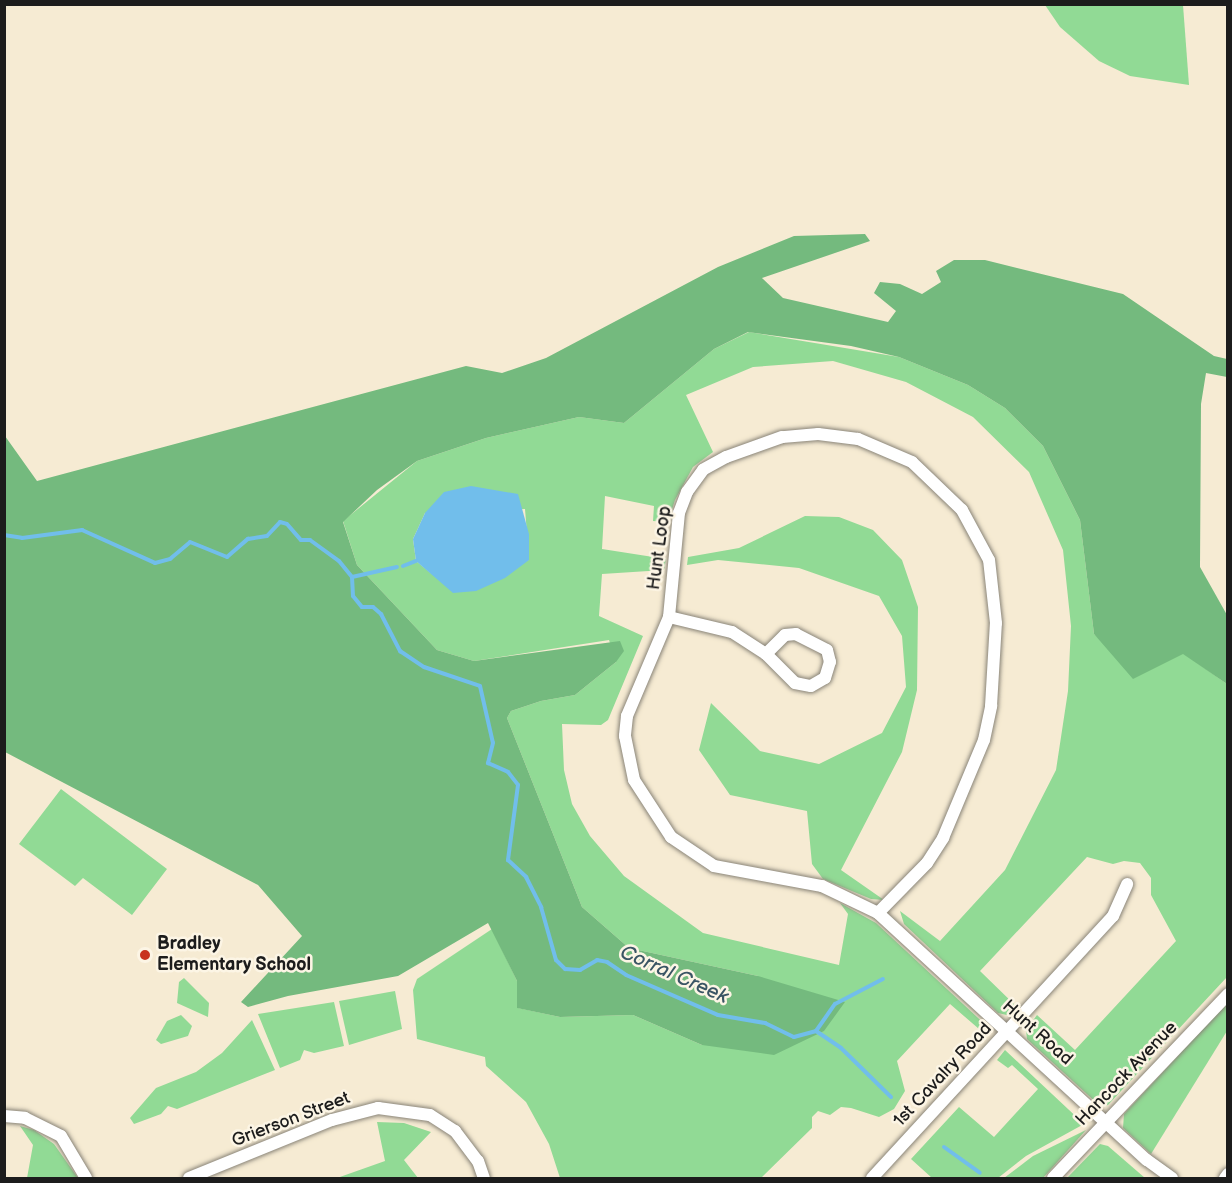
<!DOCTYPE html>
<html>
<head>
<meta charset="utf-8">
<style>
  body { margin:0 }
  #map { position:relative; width:1232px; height:1183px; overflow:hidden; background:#f6ebd3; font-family:"Balsamiq Sans",sans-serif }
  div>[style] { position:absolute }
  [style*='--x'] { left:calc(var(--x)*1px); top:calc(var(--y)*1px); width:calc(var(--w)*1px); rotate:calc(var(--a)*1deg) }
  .green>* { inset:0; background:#91da95 }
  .forest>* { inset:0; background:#74ba7e }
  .water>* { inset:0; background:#71beeb }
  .stream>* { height:4px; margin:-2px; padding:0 2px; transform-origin:2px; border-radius:2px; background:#71beeb }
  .roads { filter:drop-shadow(0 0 2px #898478) drop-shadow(0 0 2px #898478) }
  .minor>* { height:12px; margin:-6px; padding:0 6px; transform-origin:6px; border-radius:6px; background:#fff }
  .dots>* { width:16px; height:16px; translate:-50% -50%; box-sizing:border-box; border:3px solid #fcf5e5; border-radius:50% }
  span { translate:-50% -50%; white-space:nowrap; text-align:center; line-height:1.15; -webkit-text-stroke:5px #fcf5e5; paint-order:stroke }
  .street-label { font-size:18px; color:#1c1c1c }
  .poi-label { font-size:18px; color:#1c1c1c; font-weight:700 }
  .left { translate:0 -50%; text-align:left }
  .water-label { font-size:20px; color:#3a5564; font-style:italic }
  .frame { position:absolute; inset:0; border:6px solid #1c1c1c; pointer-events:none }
</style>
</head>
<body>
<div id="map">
  <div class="green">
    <i style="clip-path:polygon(1045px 5px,1183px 5px,1189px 85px,1130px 76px,1099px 61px,1060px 27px)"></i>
    <i style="clip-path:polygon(evenodd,749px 332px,899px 357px,968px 385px,1005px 408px,1043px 446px,1080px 520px,1094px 634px,1101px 640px,1183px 653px,1227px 684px,1227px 977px,1108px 1105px,1101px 1107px,1027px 1039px,1026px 1030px,1037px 1015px,1075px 1050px,1176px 941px,1151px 895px,1151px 878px,1140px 863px,1124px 861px,1113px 864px,1087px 857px,980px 971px,1019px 1009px,1011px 1016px,998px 1013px,904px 924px,900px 911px,940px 941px,1005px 870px,1056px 770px,1068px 691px,1071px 626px,1063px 550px,1029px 472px,973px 417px,906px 382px,833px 361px,753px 367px,686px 395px,713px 452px,693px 467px,675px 500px,668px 522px,653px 521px,654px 506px,605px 496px,602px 549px,666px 559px,664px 570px,602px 574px,599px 616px,643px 636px,608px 720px,601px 725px,562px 724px,564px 770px,572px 804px,590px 836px,624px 876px,703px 933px,839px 965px,848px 914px,840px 903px,876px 923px,991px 1030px,986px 1035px,950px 1004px,897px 1061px,905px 1091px,894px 1109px,879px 1117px,851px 1108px,841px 1107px,830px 1115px,818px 1111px,812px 1117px,812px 1128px,761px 1178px,560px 1178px,549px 1144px,526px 1102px,486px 1066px,485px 1057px,417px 1039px,413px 990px,417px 979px,492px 929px,517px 981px,518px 1008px,560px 1017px,633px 1015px,702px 1045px,758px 976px,629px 948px,582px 907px,507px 718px,511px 711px,541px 701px,575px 695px,616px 662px,609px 640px,474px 661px,437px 650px,357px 565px,343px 521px,417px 461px,486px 438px,579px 417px,624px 423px,714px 349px,749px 332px,525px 509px,529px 560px,433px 575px,416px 561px,413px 539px,425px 513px,525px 509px)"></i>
    <i style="clip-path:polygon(805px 516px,839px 517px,873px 530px,902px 560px,918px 607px,917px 690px,902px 752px,841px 870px,884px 900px,871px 899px,823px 879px,812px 864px,807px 811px,730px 795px,699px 750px,711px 703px,760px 751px,819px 764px,882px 733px,906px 687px,902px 636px,879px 596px,799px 568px,718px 560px,687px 565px,688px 557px,739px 548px)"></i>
    <i style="clip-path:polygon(61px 789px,167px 869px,132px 915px,83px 878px,75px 886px,19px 844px)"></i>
    <i style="clip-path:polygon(184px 978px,209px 1003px,208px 1017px,177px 1003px,179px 982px)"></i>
    <i style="clip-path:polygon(395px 991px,402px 1029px,349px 1045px,339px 1001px)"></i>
    <i style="clip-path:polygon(334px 1002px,344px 1046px,314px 1053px,304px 1050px,300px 1060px,280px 1068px,258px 1014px)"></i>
    <i style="clip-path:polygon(1227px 1003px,1227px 1031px,1151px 1154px,1123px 1128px,1124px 1114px)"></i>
    <i style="clip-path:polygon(181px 1015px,192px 1026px,188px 1036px,161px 1044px,156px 1040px,167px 1021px)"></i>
    <i style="clip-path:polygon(252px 1020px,275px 1070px,177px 1109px,168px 1106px,161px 1114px,134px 1124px,130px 1118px,156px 1088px,196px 1072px,222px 1053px)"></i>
    <i style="clip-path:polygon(1005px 1050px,1084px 1124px,1026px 1156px,998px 1178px,932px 1178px,911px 1159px,959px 1107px,994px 1137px,1038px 1089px,1012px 1065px,1008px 1068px,997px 1060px)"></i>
    <i style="clip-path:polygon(377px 1122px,404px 1123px,431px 1132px,404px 1160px,418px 1178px,337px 1178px,385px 1161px)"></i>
    <i style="clip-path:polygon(20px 1126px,34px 1130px,54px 1144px,78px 1178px,27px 1178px,33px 1145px)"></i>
    <i style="clip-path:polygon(1086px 1130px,1043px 1178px,1004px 1178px,1033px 1156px)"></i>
    <i style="clip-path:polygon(1100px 1144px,1108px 1146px,1145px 1178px,1067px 1178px)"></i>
  </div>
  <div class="forest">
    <i style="clip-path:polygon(865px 234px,870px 241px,762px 278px,783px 298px,888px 322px,896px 311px,874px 293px,880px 282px,900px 284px,922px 294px,941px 282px,936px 271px,954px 260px,985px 260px,1123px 294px,1214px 356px,1227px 359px,1227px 377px,1206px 373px,1201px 404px,1200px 567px,1227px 615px,1227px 684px,1183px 654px,1133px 679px,1094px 634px,1080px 520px,1043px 446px,1005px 408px,968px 385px,899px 357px,851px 346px,748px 332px,714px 349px,624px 423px,579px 417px,486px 438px,417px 461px,377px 490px,343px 522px,357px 565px,437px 650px,474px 661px,620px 641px,624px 651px,616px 662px,575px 695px,541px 701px,511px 711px,507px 718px,582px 907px,629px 948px,758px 976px,845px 1002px,824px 1031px,774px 1055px,702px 1045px,633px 1015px,560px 1017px,517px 1008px,517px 981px,488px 923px,398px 976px,288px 996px,248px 1007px,241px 1002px,302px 936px,258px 885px,5px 752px,5px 436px,37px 481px,466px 366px,502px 373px,546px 358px,718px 267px,794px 236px)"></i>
  </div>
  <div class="water">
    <i style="clip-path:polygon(471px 486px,518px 494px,529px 534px,529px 560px,505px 578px,476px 591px,453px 593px,416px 561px,413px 539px,425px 513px,444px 492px)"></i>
  </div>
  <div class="stream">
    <i style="--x:4;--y:535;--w:18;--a:9"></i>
    <i style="--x:22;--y:538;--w:61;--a:-7.6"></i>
    <i style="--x:82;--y:530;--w:80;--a:24.3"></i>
    <i style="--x:155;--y:563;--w:16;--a:-15"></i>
    <i style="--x:170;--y:559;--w:26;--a:-40"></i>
    <i style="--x:190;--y:542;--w:40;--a:22"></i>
    <i style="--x:227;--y:557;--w:28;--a:-41"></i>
    <i style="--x:248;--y:539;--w:19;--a:-9"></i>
    <i style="--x:267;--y:536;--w:19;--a:-47"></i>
    <i style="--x:280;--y:522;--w:7;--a:16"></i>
    <i style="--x:287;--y:524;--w:21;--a:49"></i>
    <i style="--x:301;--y:540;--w:9;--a:0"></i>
    <i style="--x:310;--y:540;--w:36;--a:36"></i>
    <i style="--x:339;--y:561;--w:21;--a:51"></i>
    <i style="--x:352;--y:577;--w:19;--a:87"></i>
    <i style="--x:353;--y:596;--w:14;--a:51"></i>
    <i style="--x:362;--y:607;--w:11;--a:0"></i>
    <i style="--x:373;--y:607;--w:11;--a:41"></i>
    <i style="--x:381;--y:614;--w:42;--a:62.8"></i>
    <i style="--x:400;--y:651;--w:29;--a:34"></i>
    <i style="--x:424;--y:667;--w:59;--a:18.7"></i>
    <i style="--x:480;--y:686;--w:58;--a:77.2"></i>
    <i style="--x:493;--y:743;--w:21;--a:104"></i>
    <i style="--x:488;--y:763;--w:22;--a:24"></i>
    <i style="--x:508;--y:772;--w:16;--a:52"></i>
    <i style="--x:518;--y:785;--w:76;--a:97.6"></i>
    <i style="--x:508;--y:860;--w:25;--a:43"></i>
    <i style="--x:526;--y:877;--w:34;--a:63"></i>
    <i style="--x:541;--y:907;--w:55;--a:74.2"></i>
    <i style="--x:556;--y:960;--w:13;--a:45"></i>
    <i style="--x:565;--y:969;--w:15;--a:4"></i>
    <i style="--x:580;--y:970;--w:20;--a:-30"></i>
    <i style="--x:597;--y:960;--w:10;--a:11"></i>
    <i style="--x:607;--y:962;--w:23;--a:34"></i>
    <i style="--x:626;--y:975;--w:100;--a:23.5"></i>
    <i style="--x:718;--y:1015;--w:48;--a:9.7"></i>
    <i style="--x:765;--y:1023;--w:32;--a:26"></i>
    <i style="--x:794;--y:1037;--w:23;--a:-15"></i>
    <i style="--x:816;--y:1031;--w:30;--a:34"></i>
    <i style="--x:841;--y:1048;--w:70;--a:44.4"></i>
    <i style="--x:403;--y:566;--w:14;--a:-21"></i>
    <i style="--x:352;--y:577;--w:46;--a:-12.5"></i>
    <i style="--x:816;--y:1031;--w:33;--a:-55"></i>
    <i style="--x:835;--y:1004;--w:54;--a:-27.5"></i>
    <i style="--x:944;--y:1147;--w:44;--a:35.8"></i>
  </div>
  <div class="roads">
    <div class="minor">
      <i style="--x:669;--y:617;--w:65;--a:13.4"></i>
      <i style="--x:732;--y:632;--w:40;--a:32.9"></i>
      <i style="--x:766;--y:654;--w:41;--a:45"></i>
      <i style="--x:795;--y:683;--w:16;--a:11"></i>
      <i style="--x:811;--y:686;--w:16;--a:-30"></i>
      <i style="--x:825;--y:678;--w:17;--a:-73"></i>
      <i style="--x:830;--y:662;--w:12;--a:-104"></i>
      <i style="--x:827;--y:650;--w:35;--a:-153"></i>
      <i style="--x:796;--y:634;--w:11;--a:175"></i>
      <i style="--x:785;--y:635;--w:27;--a:135"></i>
      <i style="--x:878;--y:913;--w:70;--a:-45.6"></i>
      <i style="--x:927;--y:863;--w:30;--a:-57"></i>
      <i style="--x:943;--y:838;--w:106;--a:-67.3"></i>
      <i style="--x:984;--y:740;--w:35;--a:-78"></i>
      <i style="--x:991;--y:706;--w:83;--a:-86.6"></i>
      <i style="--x:996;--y:623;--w:63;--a:-96.3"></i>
      <i style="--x:989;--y:560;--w:57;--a:-118.4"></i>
      <i style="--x:962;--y:510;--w:69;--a:-136.2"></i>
      <i style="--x:912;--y:462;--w:59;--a:-156.9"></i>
      <i style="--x:858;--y:439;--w:40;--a:-172.9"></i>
      <i style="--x:818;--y:434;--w:36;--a:175"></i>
      <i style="--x:782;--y:437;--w:59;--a:160.3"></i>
      <i style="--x:726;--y:457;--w:26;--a:151"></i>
      <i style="--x:703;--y:470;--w:27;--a:126"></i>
      <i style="--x:687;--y:492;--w:22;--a:111"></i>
      <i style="--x:679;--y:513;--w:104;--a:95.5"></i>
      <i style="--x:669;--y:617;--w:108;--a:113"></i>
      <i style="--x:627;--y:716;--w:20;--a:96"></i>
      <i style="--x:625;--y:736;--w:45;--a:78.4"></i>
      <i style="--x:634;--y:780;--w:68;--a:57"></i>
      <i style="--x:671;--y:837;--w:52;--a:34"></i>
      <i style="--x:714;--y:866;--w:110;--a:10.5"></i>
      <i style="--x:822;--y:886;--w:62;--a:25.7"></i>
      <i style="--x:878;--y:913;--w:365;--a:42.6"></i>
      <i style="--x:1147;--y:1160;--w:31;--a:36"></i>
      <i style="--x:4;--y:1116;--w:21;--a:5"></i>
      <i style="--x:25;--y:1118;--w:40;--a:26.6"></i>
      <i style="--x:61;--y:1136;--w:49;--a:59.2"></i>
      <i style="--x:189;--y:1178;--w:154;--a:-22.1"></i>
      <i style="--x:332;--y:1120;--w:48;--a:-14.6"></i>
      <i style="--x:378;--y:1108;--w:52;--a:7.7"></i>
      <i style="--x:430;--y:1115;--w:30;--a:33"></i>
      <i style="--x:455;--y:1131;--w:38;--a:53"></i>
      <i style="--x:478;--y:1161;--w:18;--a:71"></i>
      <i style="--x:872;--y:1178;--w:356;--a:-47.4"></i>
      <i style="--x:1113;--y:916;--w:35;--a:-66"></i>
      <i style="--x:1053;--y:1178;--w:254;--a:-46.4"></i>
      <i style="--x:1225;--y:1178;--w:5;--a:-53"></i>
    </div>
  </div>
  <div class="dots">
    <i style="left:145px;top:955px;background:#c8321e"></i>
  </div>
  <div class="street-label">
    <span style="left:660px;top:548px;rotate:-82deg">Hunt Loop</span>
    <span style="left:1037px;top:1033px;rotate:42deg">Hunt Road</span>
    <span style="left:1127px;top:1074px;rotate:-46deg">Hancock Avenue</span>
    <span style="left:943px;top:1075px;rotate:-47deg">1st Cavalry Road</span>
    <span style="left:291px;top:1120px;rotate:-21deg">Grierson Street</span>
  </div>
  <div class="poi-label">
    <span class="left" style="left:157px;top:955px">Bradley<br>Elementary School</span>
  </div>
  <div class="water-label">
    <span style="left:674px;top:975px;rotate:24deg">Corral Creek</span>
  </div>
  <div class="frame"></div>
</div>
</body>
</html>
